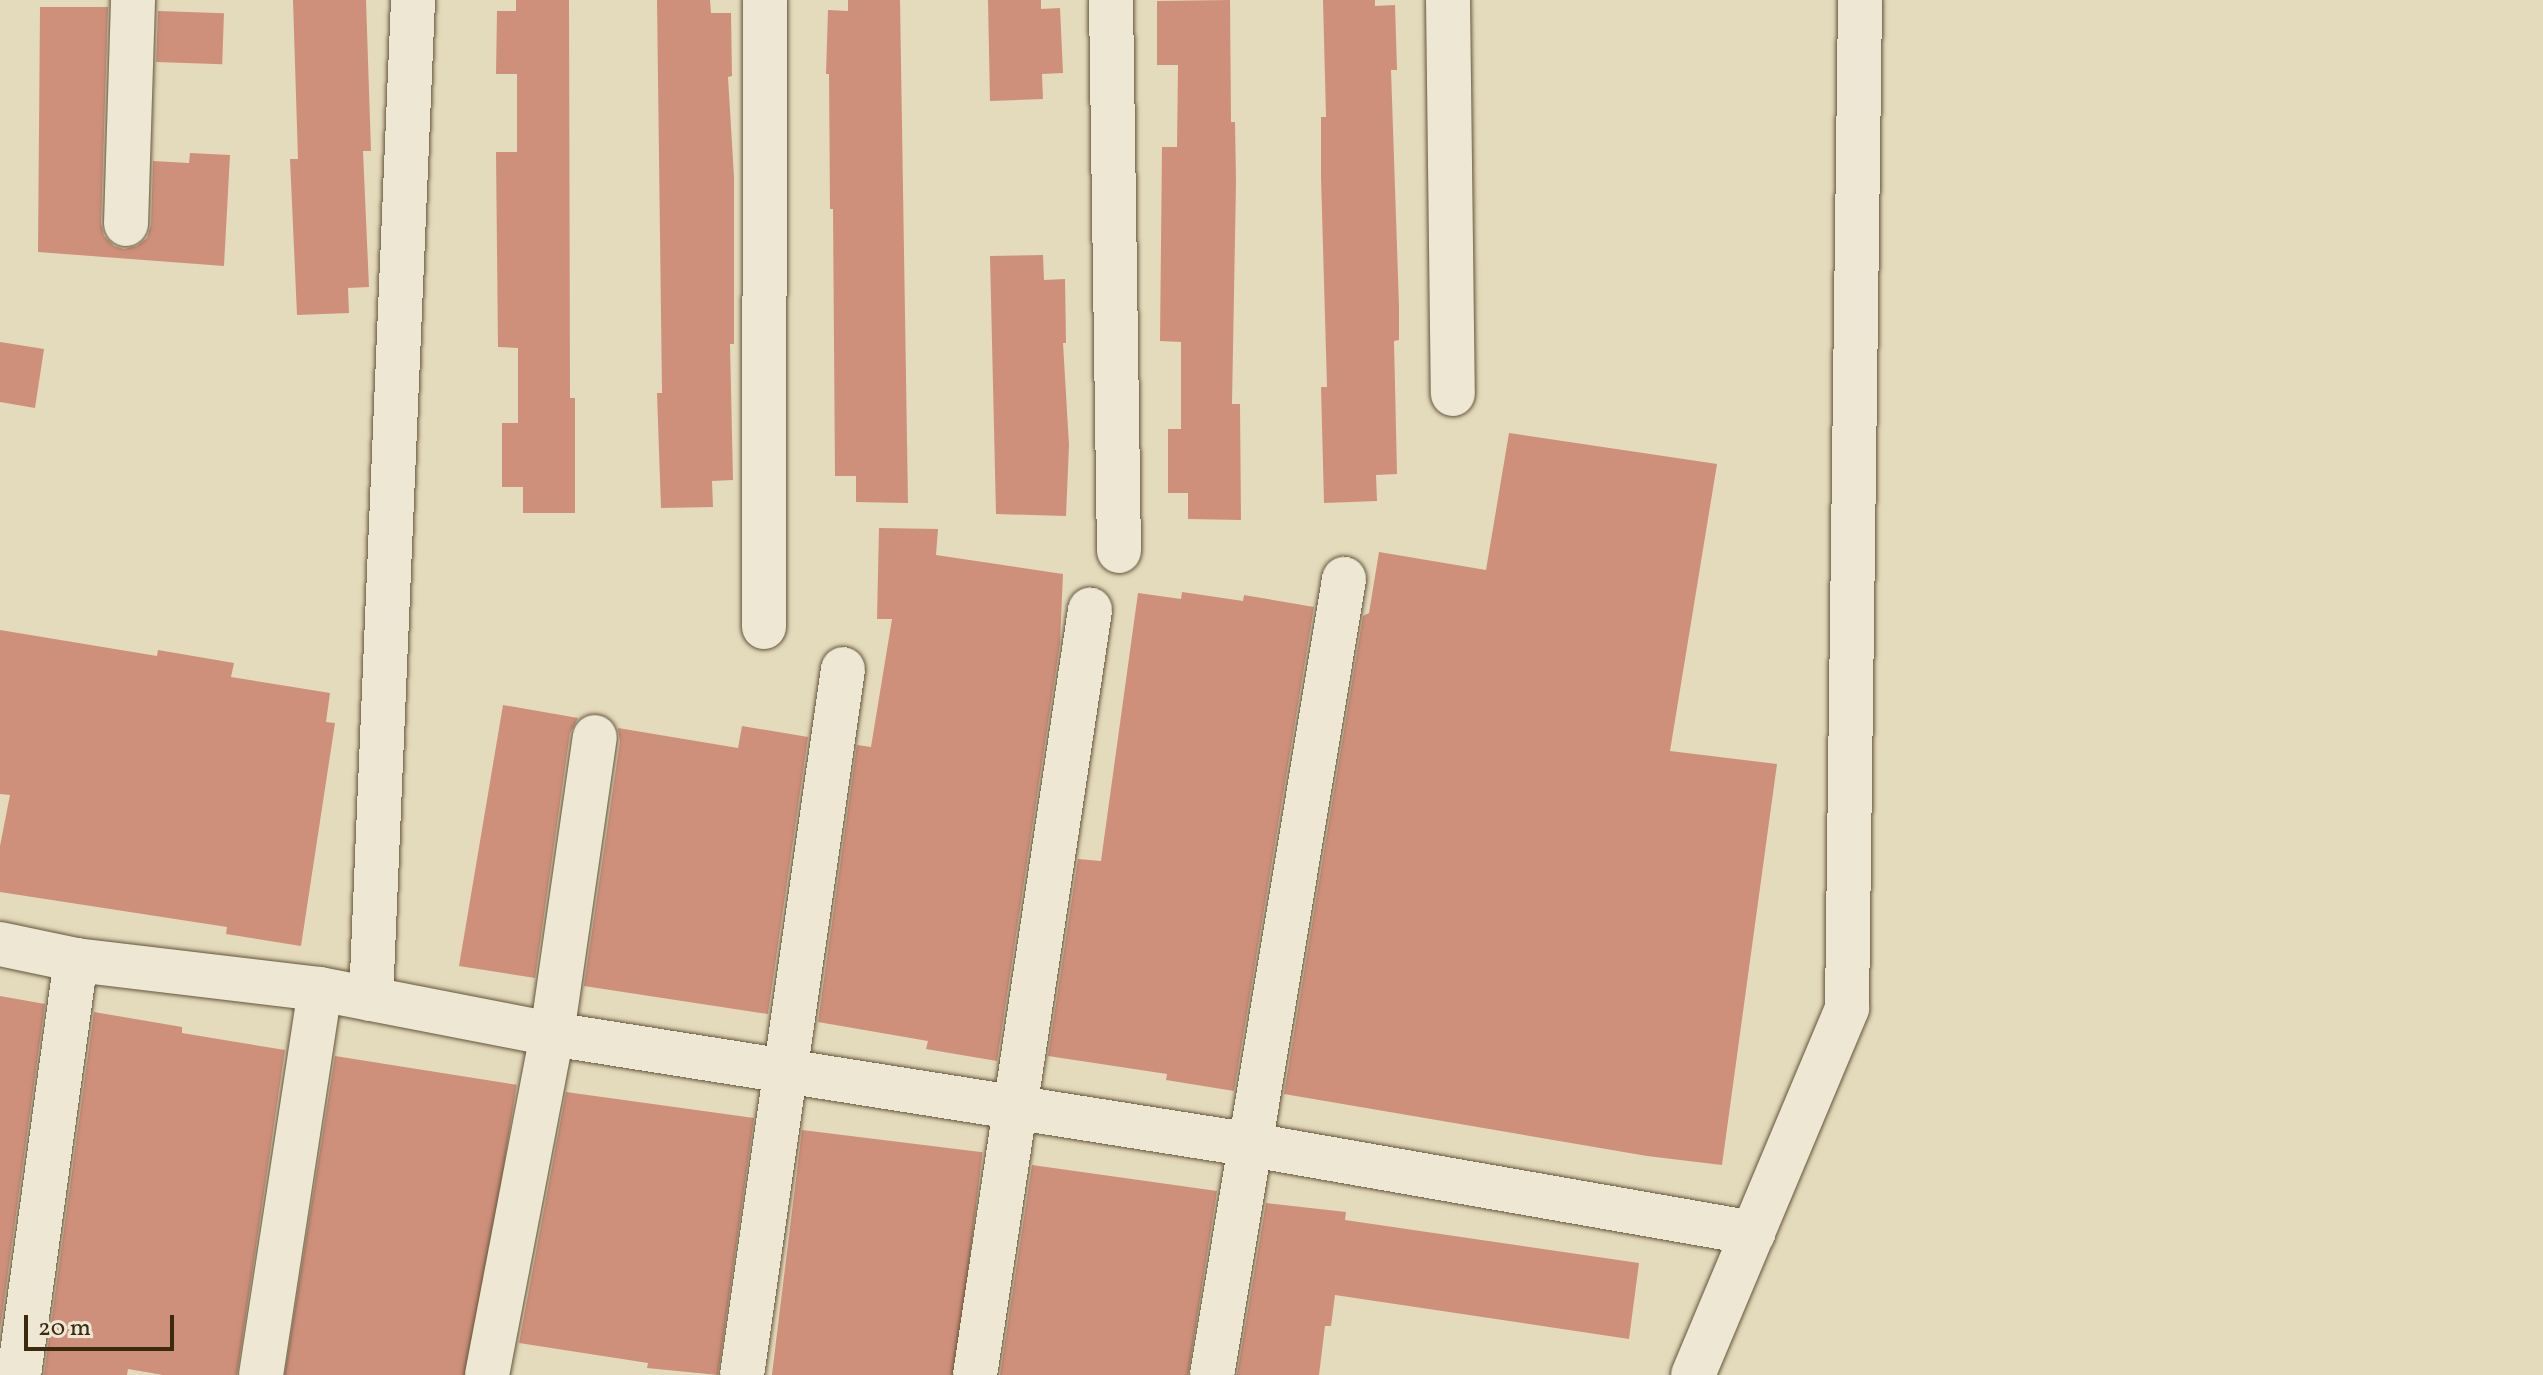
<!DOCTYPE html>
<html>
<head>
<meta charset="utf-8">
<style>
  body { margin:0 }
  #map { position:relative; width:2543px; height:1375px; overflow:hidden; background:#e4dabc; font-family:Vollkorn,serif }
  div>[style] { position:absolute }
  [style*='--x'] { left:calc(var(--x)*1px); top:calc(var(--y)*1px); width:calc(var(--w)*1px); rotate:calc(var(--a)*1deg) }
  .building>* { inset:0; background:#ce907b; transform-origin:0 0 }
  .roads { filter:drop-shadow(0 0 2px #65553b) drop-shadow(0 0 2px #65553b) }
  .minor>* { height:44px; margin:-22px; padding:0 22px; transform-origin:22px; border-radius:22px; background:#ede7d3 }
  span { translate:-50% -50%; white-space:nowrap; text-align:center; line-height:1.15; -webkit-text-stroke:6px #ede7d3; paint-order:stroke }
  .scale { position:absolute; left:24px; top:1315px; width:150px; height:36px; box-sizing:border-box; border:4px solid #3b2910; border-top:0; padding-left:10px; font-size:24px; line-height:28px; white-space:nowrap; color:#3b2910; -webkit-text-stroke:6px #ede7d3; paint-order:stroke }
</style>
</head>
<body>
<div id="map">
  <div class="building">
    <i style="clip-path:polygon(293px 0,366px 0,371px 151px,363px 151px,369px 287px,348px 288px,349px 313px,297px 315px,290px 159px,298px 159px)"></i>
    <i style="clip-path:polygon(516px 0,569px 0,570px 398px,575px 398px,575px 513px,523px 513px,523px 487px,502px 487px,502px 423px,518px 423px,518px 348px,498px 347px,496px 152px,517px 152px,517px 74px,496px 74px,497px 11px,516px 11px)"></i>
    <i style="clip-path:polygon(657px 0,710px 0,711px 13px,731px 13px,732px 76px,728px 77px,734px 177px,734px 344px,730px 344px,733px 480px,712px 481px,713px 507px,661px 508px,657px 393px,662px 393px)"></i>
    <i style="clip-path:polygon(848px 0,900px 0,908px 503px,856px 502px,856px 476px,835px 476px,833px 209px,830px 209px,829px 74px,826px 74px,828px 10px,848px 11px)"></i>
    <i style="clip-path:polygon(988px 0,1041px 0,1041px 9px,1060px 8px,1063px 73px,1042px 74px,1043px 99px,990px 101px)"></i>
    <i style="clip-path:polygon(1230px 0,1231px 122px,1235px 122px,1236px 182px,1232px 404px,1240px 404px,1241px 520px,1188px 519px,1188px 493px,1168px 493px,1168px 429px,1181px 429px,1181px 342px,1160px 341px,1162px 147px,1177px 147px,1178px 65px,1157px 65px,1157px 1px)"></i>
    <i style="clip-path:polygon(1323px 0,1375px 0,1375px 6px,1395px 5px,1397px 70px,1391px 70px,1399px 306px,1399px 340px,1394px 341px,1397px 474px,1376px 475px,1377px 501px,1324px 503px,1321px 387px,1327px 387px,1321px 177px,1321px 117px,1326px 117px)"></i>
    <i style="clip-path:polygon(40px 7px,108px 7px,101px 223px,104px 236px,114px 246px,124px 249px,137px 246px,147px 238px,151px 225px,153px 161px,189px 163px,190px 153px,230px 155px,224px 266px,38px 252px)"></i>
    <i style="left:158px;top:11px;width:66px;height:51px;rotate:2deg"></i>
    <i style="clip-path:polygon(1043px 255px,1044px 280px,1065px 279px,1066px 343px,1063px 343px,1069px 445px,1066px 516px,996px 514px,990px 256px)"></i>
    <i style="clip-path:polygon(0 342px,44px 349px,35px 408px,0 402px)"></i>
    <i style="clip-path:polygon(1509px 433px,1717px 464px,1670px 751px,1777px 764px,1722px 1165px,1647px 1156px,1284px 1094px,1363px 616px,1369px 613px,1379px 552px,1486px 570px)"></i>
    <i style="clip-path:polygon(879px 528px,938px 529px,936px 555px,1063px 574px,1060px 643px,997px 1061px,926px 1049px,928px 1041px,818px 1022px,857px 745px,871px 747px,892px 619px,877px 619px)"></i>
    <i style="clip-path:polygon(1182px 592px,1243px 601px,1244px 595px,1314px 607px,1234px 1091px,1166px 1080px,1167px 1074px,1048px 1056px,1078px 859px,1101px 861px,1138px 593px,1181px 599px)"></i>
    <i style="clip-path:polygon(0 630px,157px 656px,158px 650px,234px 663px,231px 677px,330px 693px,326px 722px,335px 723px,301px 946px,226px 934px,227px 927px,0 892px,0 846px,10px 795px,0 794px)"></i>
    <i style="clip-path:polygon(503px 705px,578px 718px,570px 733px,535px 978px,459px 966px)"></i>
    <i style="clip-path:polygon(742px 726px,808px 737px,768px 1014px,584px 986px,620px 741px,618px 728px,738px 748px)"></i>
    <i style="clip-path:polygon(0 996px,45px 1004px,0 1330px)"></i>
    <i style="clip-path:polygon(94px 1012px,182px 1027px,182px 1033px,285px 1050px,237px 1375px,163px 1375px,128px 1369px,127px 1375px,44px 1375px)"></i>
    <i style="left:335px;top:1056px;width:184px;height:323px;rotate:9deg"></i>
    <i style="clip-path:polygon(566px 1092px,754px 1118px,718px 1375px,647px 1368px,648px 1363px,519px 1343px)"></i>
    <i style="left:802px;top:1130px;width:182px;height:247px;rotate:7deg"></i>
    <i style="clip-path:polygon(1032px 1165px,1217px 1191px,1188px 1375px,1000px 1375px)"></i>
    <i style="clip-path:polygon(1266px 1203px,1346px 1212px,1345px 1220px,1639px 1263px,1629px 1339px,1335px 1295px,1331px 1326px,1325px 1326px,1319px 1375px,1237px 1375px)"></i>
  </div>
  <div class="roads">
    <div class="minor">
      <i style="--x:1111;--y:0;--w:551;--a:89.17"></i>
      <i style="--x:1448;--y:0;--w:394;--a:89.3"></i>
      <i style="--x:126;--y:224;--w:224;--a:-88.2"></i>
      <i style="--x:764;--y:627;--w:627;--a:-89.91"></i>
      <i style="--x:0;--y:944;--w:78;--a:11.9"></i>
      <i style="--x:76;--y:960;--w:246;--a:6.8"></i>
      <i style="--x:320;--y:989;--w:236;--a:11"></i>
      <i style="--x:552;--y:1034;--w:709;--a:9.01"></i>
      <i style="--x:1252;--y:1145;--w:509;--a:9.96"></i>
      <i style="--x:371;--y:999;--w:1000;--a:-87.59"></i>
      <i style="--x:19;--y:1375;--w:419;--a:-82.2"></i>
      <i style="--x:261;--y:1375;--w:390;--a:-81.3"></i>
      <i style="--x:487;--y:1375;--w:347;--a:-79.2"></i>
      <i style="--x:552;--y:1034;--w:300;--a:-81.8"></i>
      <i style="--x:742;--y:1375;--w:713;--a:-81.86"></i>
      <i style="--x:975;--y:1375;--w:774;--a:-81.45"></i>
      <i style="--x:1212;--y:1375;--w:807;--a:-80.58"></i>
      <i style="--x:1693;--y:1375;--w:398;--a:-67.2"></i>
      <i style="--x:1847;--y:1008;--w:1008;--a:-89.26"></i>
    </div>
  </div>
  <div class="scale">20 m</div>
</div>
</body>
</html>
